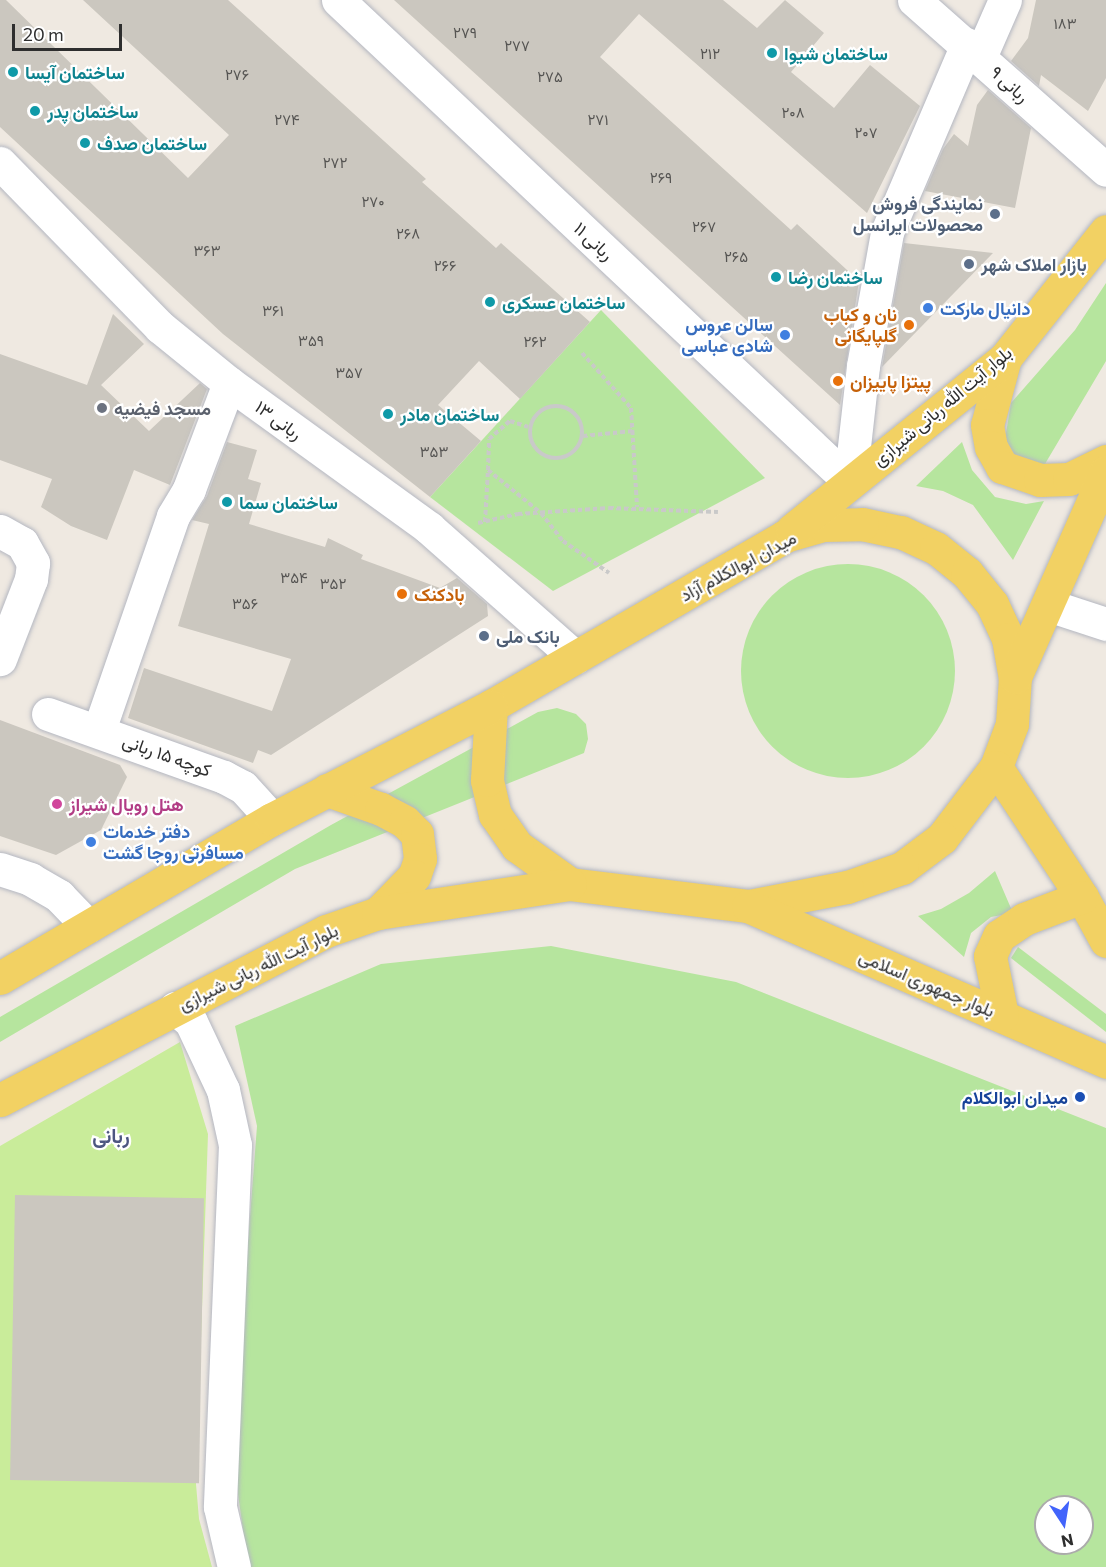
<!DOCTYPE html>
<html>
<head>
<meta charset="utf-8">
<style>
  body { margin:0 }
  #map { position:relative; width:1106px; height:1567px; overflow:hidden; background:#efe9e1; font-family:Commissioner,Vazirmatn,sans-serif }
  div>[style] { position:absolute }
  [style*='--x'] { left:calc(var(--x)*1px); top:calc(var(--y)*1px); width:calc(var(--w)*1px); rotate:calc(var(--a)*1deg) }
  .green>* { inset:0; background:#b6e59e }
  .round { border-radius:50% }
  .pitch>* { inset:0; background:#c9ec9a }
  .building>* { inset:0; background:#cbc7bf; transform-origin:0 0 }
  .path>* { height:4px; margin-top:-2px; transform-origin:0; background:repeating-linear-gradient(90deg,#c9c9c9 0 4.5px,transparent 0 7.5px) }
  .path>.ring { margin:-2px; padding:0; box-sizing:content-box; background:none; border:4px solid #c9c9c9; border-radius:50% }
  .roads { filter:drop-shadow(0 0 2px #b4b7c1) drop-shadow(0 0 2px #b4b7c1) }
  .minor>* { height:33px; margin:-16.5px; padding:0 16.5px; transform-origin:16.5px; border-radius:16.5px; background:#fff }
  .major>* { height:33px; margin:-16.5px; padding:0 16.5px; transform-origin:16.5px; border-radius:16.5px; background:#f2d163 }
  .dots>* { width:16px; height:16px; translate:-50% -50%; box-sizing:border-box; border:3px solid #fff; border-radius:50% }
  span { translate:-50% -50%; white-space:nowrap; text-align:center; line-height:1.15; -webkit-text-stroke:4.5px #fff; paint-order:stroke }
  .number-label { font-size:15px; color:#555452 }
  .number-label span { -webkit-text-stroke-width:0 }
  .culture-label { font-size:18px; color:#0d838f; font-weight:700 }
  .left { translate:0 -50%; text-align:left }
  .street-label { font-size:18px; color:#2e2e2e }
  .service-label { font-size:18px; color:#4e5e75; font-weight:700 }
  .right { translate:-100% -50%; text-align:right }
  .shop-label { font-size:18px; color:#366cbe; font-weight:700 }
  .food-label { font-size:18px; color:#c56008; font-weight:700 }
  .worship-label { font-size:18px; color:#5b616d; font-weight:700 }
  .hotel-label { font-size:18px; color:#b23c85; font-weight:700 }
  .transit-label { font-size:18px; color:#164399; font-weight:700 }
  .neighbourhood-label { font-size:20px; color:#4d5680; font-weight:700 }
  .north { position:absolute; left:1034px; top:1495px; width:60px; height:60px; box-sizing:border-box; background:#fff; border:2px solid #ababab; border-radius:50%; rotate:168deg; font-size:16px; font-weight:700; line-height:24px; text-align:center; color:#2e2e2e }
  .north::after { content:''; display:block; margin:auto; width:21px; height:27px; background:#4264fb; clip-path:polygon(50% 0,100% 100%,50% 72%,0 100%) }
  .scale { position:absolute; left:12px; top:24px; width:110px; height:27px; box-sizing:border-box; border:3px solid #2e2e2e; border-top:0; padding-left:8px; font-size:18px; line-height:21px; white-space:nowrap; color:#2e2e2e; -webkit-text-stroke:4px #fff; paint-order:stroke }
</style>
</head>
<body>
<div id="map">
  <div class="green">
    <i style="clip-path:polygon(1106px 283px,1106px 361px,1042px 469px,1020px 464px,1005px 439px,1011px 403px,1075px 330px)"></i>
    <i style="clip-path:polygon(601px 310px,765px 478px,553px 591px,430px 497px)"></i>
    <i style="clip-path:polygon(962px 442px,972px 470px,995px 497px,1026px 504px,1044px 501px,1013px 560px,973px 505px,943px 491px,916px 486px)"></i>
    <i class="round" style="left:741px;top:564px;width:214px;height:214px"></i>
    <i style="clip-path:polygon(557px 708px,576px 714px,586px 724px,588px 739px,584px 753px,295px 869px,0 1042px,0 1017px,331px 825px,538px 712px)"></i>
    <i style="clip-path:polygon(995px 871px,1013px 913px,991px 917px,971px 933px,964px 957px,918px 916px,941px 909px,969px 893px)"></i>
    <i style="clip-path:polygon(evenodd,551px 946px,736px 982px,1106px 1128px,1106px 1567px,248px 1567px,232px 1450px,257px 1126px,235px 1026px,381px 964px,551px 946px,1046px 1507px,1082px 1507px,1082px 1543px,1046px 1543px,1046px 1507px)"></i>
    <i style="clip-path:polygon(1018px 947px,1106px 1014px,1106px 1032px,1011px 958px)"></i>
  </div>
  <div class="pitch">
    <i style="clip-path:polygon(180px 1042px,208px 1134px,196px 1484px,199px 1519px,212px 1567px,0 1567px,0 1146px)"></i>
  </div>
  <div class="building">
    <i style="clip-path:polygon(0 0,6px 0,188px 178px,229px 135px,83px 0,228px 0,426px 179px,422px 182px,457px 213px,496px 248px,501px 243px,590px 322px,520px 399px,479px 361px,438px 405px,481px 441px,430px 497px,223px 334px,0 127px)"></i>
    <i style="clip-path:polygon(394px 0,723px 0,757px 28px,785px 0,824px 33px,791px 72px,834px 108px,870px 65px,920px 106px,867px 213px,639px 14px,600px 57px,791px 230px,797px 224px,859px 281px,840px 405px)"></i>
    <i style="clip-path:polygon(1036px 0,1106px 0,1106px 78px,1088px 111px,1041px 75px,1039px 86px,1011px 61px,1028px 38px)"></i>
    <i style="clip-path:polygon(988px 90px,1031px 128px,1015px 208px,925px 191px,943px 149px,954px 134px,968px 146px,977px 105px)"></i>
    <i style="clip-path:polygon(904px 243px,993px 253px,882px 367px)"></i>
    <i style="clip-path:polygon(113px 314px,144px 344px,101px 385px,149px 431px,200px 383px,207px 389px,170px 485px,134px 470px,107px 540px,71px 526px,41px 507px,52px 479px,0 460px,0 354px,87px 385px)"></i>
    <i style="clip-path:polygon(227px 442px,257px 450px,248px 479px,261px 483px,249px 524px,325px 547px,328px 538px,363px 555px,361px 559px,440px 588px,457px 578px,487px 604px,488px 616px,271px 755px,258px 750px,253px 763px,128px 718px,144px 668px,272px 711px,291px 659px,178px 626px,209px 524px,192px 520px,207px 496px)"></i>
    <i style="clip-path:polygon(0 720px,120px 765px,127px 777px,101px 830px,56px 855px,0 836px)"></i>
    <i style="left:15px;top:1195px;width:189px;height:285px;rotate:1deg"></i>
  </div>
  <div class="path">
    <i style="--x:582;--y:353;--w:74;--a:48.3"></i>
    <i style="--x:631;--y:408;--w:99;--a:86.5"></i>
    <i class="ring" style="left:530px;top:406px;width:48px;height:48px"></i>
    <i style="--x:583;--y:436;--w:50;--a:-5.7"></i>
    <i style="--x:488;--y:470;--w:31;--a:-88"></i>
    <i style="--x:489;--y:439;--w:28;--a:-41"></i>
    <i style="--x:510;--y:421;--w:19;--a:18"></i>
    <i style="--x:485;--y:522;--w:52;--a:-86.7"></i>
    <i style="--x:488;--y:470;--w:68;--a:39.1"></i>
    <i style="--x:541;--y:513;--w:36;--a:52"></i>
    <i style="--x:563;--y:541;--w:56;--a:34.8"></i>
    <i style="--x:478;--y:523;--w:41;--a:-12.7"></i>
    <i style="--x:518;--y:514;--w:91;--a:-3.8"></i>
    <i style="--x:609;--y:508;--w:109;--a:2.1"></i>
  </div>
  <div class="roads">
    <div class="minor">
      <i style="--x:338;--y:0;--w:703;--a:43.27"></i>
      <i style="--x:914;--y:0;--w:256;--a:41.5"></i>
      <i style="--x:980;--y:57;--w:62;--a:-66.3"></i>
      <i style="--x:0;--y:163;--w:229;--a:45.7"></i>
      <i style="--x:160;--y:327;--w:89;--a:39.1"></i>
      <i style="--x:229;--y:383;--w:247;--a:35.9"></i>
      <i style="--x:429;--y:528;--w:195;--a:41.5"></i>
      <i style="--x:850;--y:482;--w:117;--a:-83.6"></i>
      <i style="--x:863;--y:366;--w:136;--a:-79.8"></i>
      <i style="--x:887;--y:232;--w:204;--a:-66.9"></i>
      <i style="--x:0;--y:531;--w:25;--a:29"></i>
      <i style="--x:22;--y:543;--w:23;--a:61"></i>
      <i style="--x:33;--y:563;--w:16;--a:97"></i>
      <i style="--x:31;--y:579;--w:86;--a:111.2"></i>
      <i style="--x:1048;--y:605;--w:61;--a:18.1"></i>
      <i style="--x:48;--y:714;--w:187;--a:19.7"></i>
      <i style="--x:224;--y:777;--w:21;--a:28"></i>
      <i style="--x:243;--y:787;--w:43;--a:47.8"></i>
      <i style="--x:99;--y:730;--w:226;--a:-70.9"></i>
      <i style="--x:173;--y:516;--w:31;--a:-59"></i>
      <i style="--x:189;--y:489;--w:113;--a:-69.3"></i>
      <i style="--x:0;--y:869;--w:32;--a:18"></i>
      <i style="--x:30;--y:879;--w:34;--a:30"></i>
      <i style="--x:59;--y:896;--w:42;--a:46"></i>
      <i style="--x:175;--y:1008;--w:21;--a:41"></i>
      <i style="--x:191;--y:1022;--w:75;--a:64.8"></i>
      <i style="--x:223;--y:1090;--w:56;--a:77.7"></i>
      <i style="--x:235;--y:1145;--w:362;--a:92.4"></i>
      <i style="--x:220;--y:1507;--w:62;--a:76.9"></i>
    </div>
    <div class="major">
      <i style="--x:1005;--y:358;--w:69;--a:105"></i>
      <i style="--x:987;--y:425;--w:22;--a:80"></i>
      <i style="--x:991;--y:447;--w:23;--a:61"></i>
      <i style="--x:1002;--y:467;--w:40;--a:18.9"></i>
      <i style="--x:1040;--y:480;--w:29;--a:-2"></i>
      <i style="--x:1069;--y:479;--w:41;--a:-25.9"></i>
      <i style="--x:862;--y:524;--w:40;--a:12"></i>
      <i style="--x:901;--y:532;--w:38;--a:25"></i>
      <i style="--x:936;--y:548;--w:40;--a:39"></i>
      <i style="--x:967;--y:573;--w:40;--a:51"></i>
      <i style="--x:992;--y:604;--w:38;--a:65"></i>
      <i style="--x:1008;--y:639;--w:39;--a:80"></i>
      <i style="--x:1015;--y:677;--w:47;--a:93.7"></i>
      <i style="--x:1012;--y:724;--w:46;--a:110.4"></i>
      <i style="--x:996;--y:767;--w:89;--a:127.3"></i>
      <i style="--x:942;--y:838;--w:50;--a:143.1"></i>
      <i style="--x:902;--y:868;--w:58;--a:160.9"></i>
      <i style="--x:847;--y:887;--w:101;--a:169.1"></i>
      <i style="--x:748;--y:906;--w:179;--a:-173"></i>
      <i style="--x:570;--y:884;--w:65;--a:-144.4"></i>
      <i style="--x:517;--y:846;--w:38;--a:-125"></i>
      <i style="--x:495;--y:815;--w:36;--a:-103"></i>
      <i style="--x:487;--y:780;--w:74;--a:-86.9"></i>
      <i style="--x:491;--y:706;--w:340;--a:-30"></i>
      <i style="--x:785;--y:536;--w:40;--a:-16"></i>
      <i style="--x:823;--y:525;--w:39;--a:-1"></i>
      <i style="--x:792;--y:530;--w:274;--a:-38.9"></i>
      <i style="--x:1005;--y:358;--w:162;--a:-51.5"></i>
      <i style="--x:1015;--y:677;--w:224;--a:-66.1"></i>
      <i style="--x:996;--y:767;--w:156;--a:56.5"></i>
      <i style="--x:1082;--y:897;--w:50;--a:61.4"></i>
      <i style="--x:327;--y:790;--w:57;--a:19.4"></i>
      <i style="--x:381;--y:809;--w:27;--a:28"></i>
      <i style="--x:405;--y:822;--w:17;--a:45"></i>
      <i style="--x:417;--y:834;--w:25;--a:83"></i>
      <i style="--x:420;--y:859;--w:18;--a:109"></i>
      <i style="--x:414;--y:876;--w:52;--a:134.2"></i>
      <i style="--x:748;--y:906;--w:391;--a:23.5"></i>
      <i style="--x:0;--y:978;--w:315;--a:-30.3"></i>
      <i style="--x:272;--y:819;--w:246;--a:-27.3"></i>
      <i style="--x:1002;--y:1015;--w:60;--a:-101.5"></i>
      <i style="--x:990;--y:956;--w:22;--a:-66"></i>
      <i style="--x:999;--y:936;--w:30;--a:-34"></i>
      <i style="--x:1024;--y:919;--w:62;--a:-20.8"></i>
      <i style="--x:0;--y:1100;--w:367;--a:-27.4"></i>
      <i style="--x:326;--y:931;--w:55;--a:-19.1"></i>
      <i style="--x:378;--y:913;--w:194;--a:-8.6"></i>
    </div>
  </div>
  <div class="dots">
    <i style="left:772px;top:53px;background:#0f9aa8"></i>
    <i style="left:13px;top:72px;background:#0f9aa8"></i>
    <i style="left:35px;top:111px;background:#0f9aa8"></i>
    <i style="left:85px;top:143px;background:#0f9aa8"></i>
    <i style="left:995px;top:214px;background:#5c6f8a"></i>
    <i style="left:969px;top:264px;background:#5c6f8a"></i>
    <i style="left:776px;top:277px;background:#0f9aa8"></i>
    <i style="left:490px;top:302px;background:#0f9aa8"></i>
    <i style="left:928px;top:308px;background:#3f7fe0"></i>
    <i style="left:909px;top:325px;background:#e8710a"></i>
    <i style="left:785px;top:335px;background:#3f7fe0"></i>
    <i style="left:838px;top:381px;background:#e8710a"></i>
    <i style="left:102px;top:408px;background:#6b7280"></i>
    <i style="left:388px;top:414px;background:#0f9aa8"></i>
    <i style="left:227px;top:502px;background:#0f9aa8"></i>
    <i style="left:402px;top:594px;background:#e8710a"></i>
    <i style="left:484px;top:636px;background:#5c6f8a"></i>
    <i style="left:57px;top:804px;background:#d1479c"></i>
    <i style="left:91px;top:842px;background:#3f7fe0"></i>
    <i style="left:1080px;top:1097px;background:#1a4fb4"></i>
  </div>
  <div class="number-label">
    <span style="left:1065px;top:24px">۱۸۳</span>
    <span style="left:465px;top:33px">۲۷۹</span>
    <span style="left:517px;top:46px">۲۷۷</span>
    <span style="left:710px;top:54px">۲۱۲</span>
    <span style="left:237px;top:75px">۲۷۶</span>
    <span style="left:550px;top:77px">۲۷۵</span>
    <span style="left:793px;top:113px">۲۰۸</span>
    <span style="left:287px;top:120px">۲۷۴</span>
    <span style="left:598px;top:120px">۲۷۱</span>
    <span style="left:866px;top:133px">۲۰۷</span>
    <span style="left:335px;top:163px">۲۷۲</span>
    <span style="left:661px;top:178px">۲۶۹</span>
    <span style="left:373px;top:202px">۲۷۰</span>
    <span style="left:704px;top:227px">۲۶۷</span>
    <span style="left:408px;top:234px">۲۶۸</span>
    <span style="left:207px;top:251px">۳۶۳</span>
    <span style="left:736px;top:257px">۲۶۵</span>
    <span style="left:445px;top:266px">۲۶۶</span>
    <span style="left:273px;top:311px">۳۶۱</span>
    <span style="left:311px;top:341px">۳۵۹</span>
    <span style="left:535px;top:342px">۲۶۲</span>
    <span style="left:349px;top:373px">۳۵۷</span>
    <span style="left:434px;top:452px">۳۵۳</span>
    <span style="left:294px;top:578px">۳۵۴</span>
    <span style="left:333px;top:584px">۳۵۲</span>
    <span style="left:245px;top:604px">۳۵۶</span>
  </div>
  <div class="culture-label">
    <span class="left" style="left:784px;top:53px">ساختمان شیوا</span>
    <span class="left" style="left:25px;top:72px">ساختمان آیسا</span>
    <span class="left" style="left:47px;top:111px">ساختمان پدر</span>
    <span class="left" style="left:97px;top:143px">ساختمان صدف</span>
    <span class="left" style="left:788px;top:277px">ساختمان رضا</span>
    <span class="left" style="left:502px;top:302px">ساختمان عسکری</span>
    <span class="left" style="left:400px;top:414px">ساختمان مادر</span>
    <span class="left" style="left:239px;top:502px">ساختمان سما</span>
  </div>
  <div class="street-label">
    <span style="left:1010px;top:84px;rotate:42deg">ربانی ۹</span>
    <span style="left:594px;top:241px;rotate:43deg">ربانی ۱۱</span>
    <span style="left:942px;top:406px;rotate:-40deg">بلوار آیت الله ربانی شیرازی</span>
    <span style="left:279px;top:420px;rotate:36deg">ربانی ۱۳</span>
    <span style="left:738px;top:566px;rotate:-28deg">میدان ابوالکلام آزاد</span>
    <span style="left:167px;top:755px;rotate:20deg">کوچه ۱۵ ربانی</span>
    <span style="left:258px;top:967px;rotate:-26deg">بلوار آیت الله ربانی شیرازی</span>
    <span style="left:927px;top:983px;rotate:23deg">بلوار جمهوری اسلامی</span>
  </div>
  <div class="service-label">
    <span class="right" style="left:983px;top:214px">نمایندگی فروش<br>محصولات ایرانسل</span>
    <span class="left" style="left:981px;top:264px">بازار املاک شهر</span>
    <span class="left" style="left:496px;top:636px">بانک ملی</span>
  </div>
  <div class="shop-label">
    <span class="left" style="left:940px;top:308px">دانیال مارکت</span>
    <span class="right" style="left:773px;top:335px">سالن عروس<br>شادی عباسی</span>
    <span class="left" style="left:103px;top:842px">دفتر خدمات<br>مسافرتی روجا گشت</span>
  </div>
  <div class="food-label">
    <span class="right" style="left:897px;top:325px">نان و کباب<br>گلپایگانی</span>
    <span class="left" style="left:850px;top:381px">پیتزا پاییزان</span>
    <span class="left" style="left:414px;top:594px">بادکنک</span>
  </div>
  <div class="worship-label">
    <span class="left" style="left:114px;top:408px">مسجد فیضیه</span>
  </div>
  <div class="hotel-label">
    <span class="left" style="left:69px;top:804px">هتل رویال شیراز</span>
  </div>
  <div class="transit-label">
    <span class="right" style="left:1068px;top:1097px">میدان ابوالکلام</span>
  </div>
  <div class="neighbourhood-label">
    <span style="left:111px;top:1135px">ربانی</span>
  </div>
  <div class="north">N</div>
  <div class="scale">20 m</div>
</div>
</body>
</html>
